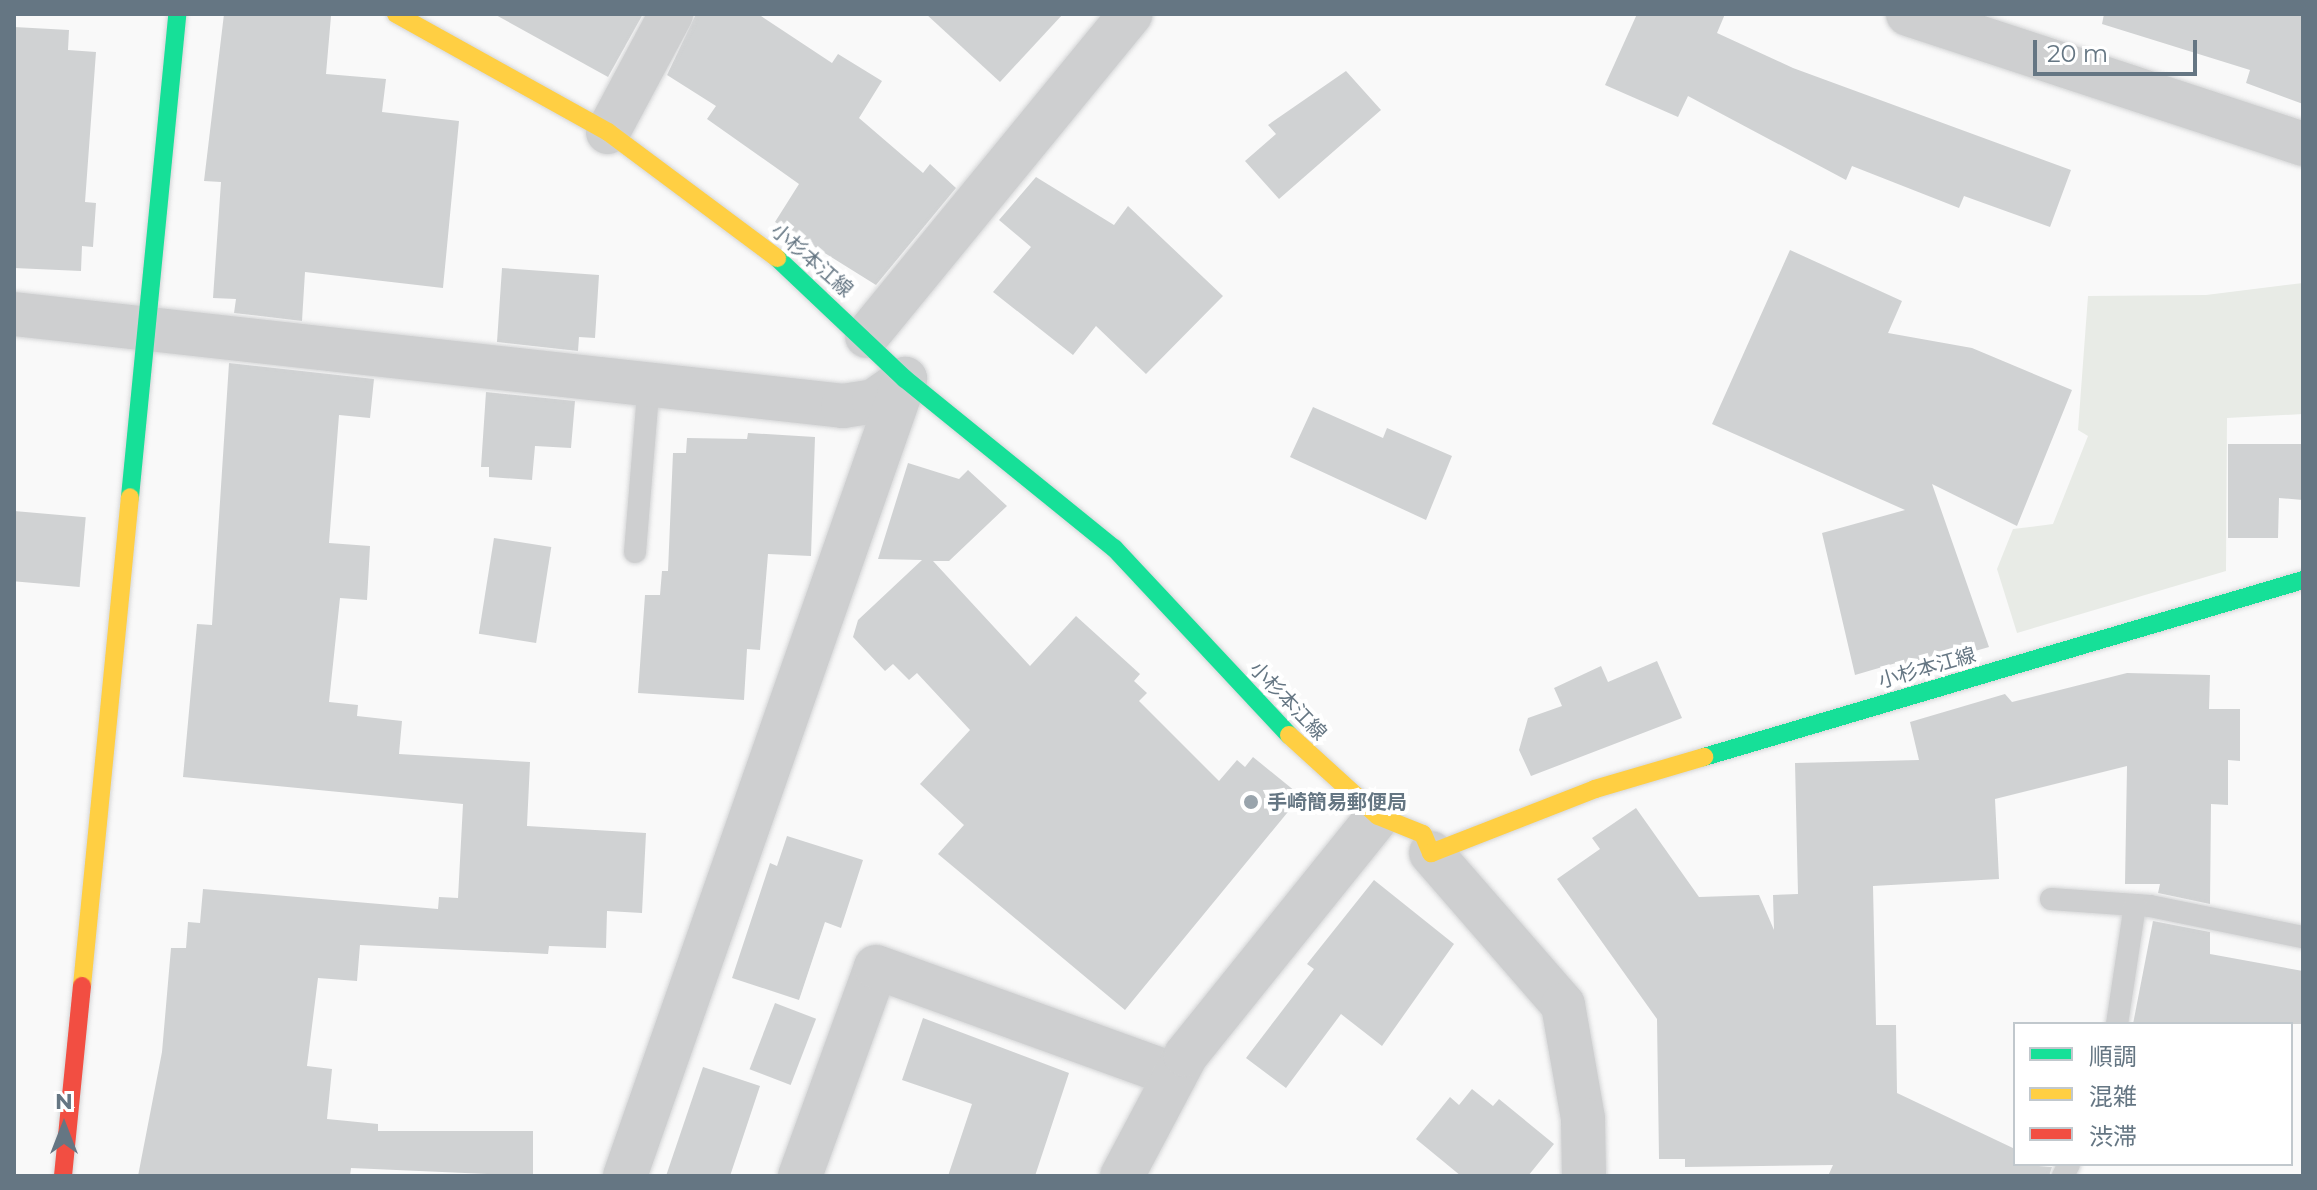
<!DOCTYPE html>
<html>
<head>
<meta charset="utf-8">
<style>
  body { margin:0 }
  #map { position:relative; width:2317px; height:1190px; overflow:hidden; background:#f9f9f9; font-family:Montserrat,"Noto Sans JP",sans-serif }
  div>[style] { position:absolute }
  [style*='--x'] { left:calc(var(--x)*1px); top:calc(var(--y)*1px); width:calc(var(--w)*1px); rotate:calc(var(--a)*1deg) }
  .green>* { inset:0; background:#e8ebe6 }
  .building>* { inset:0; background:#d0d2d3; transform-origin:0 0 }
  .roads { filter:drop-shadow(0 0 2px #d5d6d7) drop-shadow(0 0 2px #d5d6d7) }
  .lane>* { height:22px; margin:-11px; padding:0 11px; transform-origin:11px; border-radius:11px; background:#cecfd0 }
  .street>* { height:44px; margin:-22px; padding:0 22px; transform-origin:22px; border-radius:22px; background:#cecfd0 }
  .fast>* { height:18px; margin:-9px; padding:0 9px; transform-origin:9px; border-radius:9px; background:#16e098 }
  .slow>* { height:18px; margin:-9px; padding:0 9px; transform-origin:9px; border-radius:9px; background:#ffcf43 }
  .jam>* { height:18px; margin:-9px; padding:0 9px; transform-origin:9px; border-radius:9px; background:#f24e42 }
  .dots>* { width:22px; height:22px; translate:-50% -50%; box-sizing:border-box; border:4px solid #fff; border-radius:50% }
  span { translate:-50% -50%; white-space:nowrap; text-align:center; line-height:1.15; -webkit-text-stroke:8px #fff; paint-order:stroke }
  .street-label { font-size:20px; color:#657683 }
  .poi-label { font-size:20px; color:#657683; font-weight:700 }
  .left { translate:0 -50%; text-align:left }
  .frame { position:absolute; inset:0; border:16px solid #657683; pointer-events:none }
  .legend { position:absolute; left:2013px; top:1022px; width:280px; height:144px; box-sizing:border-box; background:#fff; border:2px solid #c1c8cd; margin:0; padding:10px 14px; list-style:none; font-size:24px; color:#657683 }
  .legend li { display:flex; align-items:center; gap:16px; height:40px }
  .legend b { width:40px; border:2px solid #c1c8cd }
  .north { position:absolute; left:24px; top:1086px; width:80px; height:80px; -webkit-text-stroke:6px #fff; paint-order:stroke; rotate:0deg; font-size:22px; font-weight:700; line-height:32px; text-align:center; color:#657683 }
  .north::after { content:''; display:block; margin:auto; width:28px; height:36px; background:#657683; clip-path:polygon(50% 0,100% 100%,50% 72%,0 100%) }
  .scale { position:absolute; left:2033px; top:40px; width:164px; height:36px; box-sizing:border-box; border:4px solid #657683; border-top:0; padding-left:10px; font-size:24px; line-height:28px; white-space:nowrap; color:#657683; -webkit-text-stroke:6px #fff; paint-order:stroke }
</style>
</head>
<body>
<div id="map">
  <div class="green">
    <i style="clip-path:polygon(2303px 283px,2303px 414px,2227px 418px,2226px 571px,2017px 633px,1997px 569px,2013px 529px,2053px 524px,2088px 436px,2078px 430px,2088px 296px,2206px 295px)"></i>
  </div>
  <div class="building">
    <i style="clip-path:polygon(224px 14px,331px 16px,326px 74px,386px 79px,382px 112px,459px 121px,443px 288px,305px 272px,302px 321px,234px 313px,236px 299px,213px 298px,221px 182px,204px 181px)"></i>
    <i style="clip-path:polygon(494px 14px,643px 14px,608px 77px)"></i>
    <i style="clip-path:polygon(696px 14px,758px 14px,832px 63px,838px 54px,882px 81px,859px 118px,923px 173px,930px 164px,956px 188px,876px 285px,775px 222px,799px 184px,707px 119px,716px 106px,667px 75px)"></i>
    <i style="clip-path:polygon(926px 14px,1063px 14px,1000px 82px)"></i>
    <i style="clip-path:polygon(1637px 14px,1725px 14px,1717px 33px,1793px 68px,2071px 170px,2050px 227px,1964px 196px,1959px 208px,1852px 166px,1846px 180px,1688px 96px,1678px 117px,1605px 85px)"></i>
    <i style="clip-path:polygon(2104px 14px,2303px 14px,2303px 104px,2246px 83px,2250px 70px,2102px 24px)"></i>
    <i style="clip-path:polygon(14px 27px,69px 30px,68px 50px,96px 52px,85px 202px,96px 203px,93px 247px,82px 246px,81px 271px,14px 268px)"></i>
    <i style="clip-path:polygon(1346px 71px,1381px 110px,1279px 199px,1245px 161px,1276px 134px,1268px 125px)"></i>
    <i style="clip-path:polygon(1036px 177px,1114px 225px,1128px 206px,1223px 296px,1146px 374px,1096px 326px,1073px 355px,993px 292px,1031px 247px,999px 220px)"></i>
    <i style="clip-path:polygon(1790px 250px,1902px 301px,1888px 333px,1972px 348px,2072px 390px,2017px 526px,1932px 484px,1989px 647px,1898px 673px,1896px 663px,1855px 675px,1822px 533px,1905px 510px,1712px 424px)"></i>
    <i style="clip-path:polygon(502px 268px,599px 275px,595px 338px,579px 337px,578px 351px,497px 342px)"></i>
    <i style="clip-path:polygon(229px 363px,374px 379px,370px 418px,339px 415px,329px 543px,370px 546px,367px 600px,340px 598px,329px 702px,358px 705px,357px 716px,402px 721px,399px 754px,530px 762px,527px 826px,646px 833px,642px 913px,607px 911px,606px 948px,549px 946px,548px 954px,360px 945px,357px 981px,318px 978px,307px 1066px,332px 1069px,327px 1119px,378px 1124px,378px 1131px,533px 1131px,533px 1176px,351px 1168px,350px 1176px,138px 1176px,162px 1052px,171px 948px,186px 948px,188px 922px,200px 923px,203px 889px,438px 909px,439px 897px,458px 898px,463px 804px,183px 777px,197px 624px,212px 625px)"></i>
    <i style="clip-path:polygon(486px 392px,575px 401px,571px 448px,535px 446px,532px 480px,489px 477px,489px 467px,481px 467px)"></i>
    <i style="clip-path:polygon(1313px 407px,1383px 438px,1387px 428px,1452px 456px,1426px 520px,1290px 457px)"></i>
    <i style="clip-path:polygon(748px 433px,815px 437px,811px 556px,768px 554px,760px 650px,747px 649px,744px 700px,638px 693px,645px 595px,660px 595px,662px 571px,668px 571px,673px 453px,686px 453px,687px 438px,747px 439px)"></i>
    <i style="clip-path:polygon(2228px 444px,2303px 444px,2303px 500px,2279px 498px,2278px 538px,2228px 538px)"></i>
    <i style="clip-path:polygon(908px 463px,959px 479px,968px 470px,1007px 506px,949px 561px,933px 561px,1030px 666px,1076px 616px,1140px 674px,1134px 681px,1147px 693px,1139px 701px,1219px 781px,1237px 760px,1245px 767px,1253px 757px,1301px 796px,1125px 1010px,938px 854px,964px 825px,920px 784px,970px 730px,917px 673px,909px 680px,893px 664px,885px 671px,853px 637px,858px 620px,922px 560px,878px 559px)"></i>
    <i style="left:14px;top:511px;width:72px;height:70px;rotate:5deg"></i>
    <i style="left:494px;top:538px;width:58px;height:97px;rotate:9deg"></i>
    <i style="clip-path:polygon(1657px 661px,1682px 718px,1531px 776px,1519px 750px,1528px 718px,1562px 706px,1554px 688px,1601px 666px,1608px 682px)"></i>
    <i style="clip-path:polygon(2127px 673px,2210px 675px,2209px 709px,2240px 709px,2240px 761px,2228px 760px,2228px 805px,2211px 804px,2210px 904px,2158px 893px,2160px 884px,2125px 884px,2127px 766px,1995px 799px,1999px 879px,1873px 886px,1876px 1025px,1896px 1025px,1897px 1093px,2015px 1149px,2015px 1164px,2052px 1167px,2049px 1176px,1828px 1176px,1833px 1165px,1685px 1167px,1685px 1159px,1659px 1159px,1657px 1019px,1557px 879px,1600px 849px,1592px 838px,1636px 808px,1699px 897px,1759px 895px,1774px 930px,1773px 895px,1798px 894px,1795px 763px,1919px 760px,1910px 722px,2005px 694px,2012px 702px)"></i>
    <i style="clip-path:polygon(787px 836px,863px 860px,841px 928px,825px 922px,799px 1000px,732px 978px,770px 863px,777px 866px)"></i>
    <i style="clip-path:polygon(1374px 880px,1454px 944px,1382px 1046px,1341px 1014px,1286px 1088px,1246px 1058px,1314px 969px,1307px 964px)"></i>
    <i style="clip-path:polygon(2153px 921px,2210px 932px,2210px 954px,2303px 971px,2303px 1024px,2133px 1024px)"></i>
    <i style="left:775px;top:1003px;width:44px;height:71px;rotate:21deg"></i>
    <i style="clip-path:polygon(923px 1018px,1069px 1073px,1035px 1176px,948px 1176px,972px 1104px,902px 1080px)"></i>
    <i style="clip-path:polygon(703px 1067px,760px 1086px,730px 1176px,666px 1176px)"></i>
    <i style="clip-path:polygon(1472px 1089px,1493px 1106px,1499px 1099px,1554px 1144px,1528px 1176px,1461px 1176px,1416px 1139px,1450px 1097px,1459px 1105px)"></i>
  </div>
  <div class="roads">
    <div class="lane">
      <i style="--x:635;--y:552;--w:173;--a:-85.3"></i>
      <i style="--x:2051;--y:899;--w:99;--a:4"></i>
      <i style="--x:2150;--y:906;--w:156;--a:11.5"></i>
      <i style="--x:2117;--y:1024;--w:120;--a:-81.4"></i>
      <i style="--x:2063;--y:1176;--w:13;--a:-63"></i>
    </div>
    <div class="street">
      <i style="--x:1908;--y:14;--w:416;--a:18.2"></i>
      <i style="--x:608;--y:132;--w:134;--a:-61.9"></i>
      <i style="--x:14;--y:314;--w:834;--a:6.33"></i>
      <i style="--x:843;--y:406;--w:31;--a:-9"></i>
      <i style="--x:874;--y:401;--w:38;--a:-35"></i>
      <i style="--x:867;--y:336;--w:416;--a:-50.7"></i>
      <i style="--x:1431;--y:853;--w:201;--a:49"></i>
      <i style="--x:1563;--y:1005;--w:116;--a:80"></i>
      <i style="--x:1583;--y:1119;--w:57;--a:89"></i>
      <i style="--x:625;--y:1176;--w:845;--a:-70.64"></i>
      <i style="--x:800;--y:1176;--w:222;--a:-70"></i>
      <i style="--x:876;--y:967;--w:318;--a:19.9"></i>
      <i style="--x:1122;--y:1176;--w:137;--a:-62.1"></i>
      <i style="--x:1186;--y:1055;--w:307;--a:-51.2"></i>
    </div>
    <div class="fast">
      <i style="--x:777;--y:258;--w:176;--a:43.4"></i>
      <i style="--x:905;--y:379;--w:269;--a:39"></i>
      <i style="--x:1114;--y:548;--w:256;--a:46.9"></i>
      <i style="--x:130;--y:497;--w:485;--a:-84.4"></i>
      <i style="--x:1704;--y:757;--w:625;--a:-16.46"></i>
    </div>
    <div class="slow">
      <i style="--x:396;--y:14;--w:243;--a:29.1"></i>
      <i style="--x:608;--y:132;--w:211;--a:36.7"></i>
      <i style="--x:1289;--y:735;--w:120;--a:42.3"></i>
      <i style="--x:1378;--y:816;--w:48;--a:21.8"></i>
      <i style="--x:1423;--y:834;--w:21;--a:67"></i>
      <i style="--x:1431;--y:853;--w:176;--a:-21.3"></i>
      <i style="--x:1595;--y:789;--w:114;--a:-16.4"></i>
      <i style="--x:82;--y:986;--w:491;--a:-84.4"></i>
    </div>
    <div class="jam">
      <i style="--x:63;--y:1176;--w:191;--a:-84.3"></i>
    </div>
  </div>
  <div class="dots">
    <i style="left:1251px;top:802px;background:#99a4ac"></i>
  </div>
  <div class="street-label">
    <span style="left:812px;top:260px;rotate:41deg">小杉本江線</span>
    <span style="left:1927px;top:668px;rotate:-16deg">小杉本江線</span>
    <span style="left:1288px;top:701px;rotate:46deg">小杉本江線</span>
  </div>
  <div class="poi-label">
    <span class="left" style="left:1267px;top:802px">手崎簡易郵便局</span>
  </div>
  <div class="frame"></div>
  <ul class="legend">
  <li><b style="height:10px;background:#16e098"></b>順調</li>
  <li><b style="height:10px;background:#ffcf43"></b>混雑</li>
  <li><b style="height:10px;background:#f24e42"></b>渋滞</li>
  </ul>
  <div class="north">N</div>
  <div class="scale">20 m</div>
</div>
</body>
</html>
